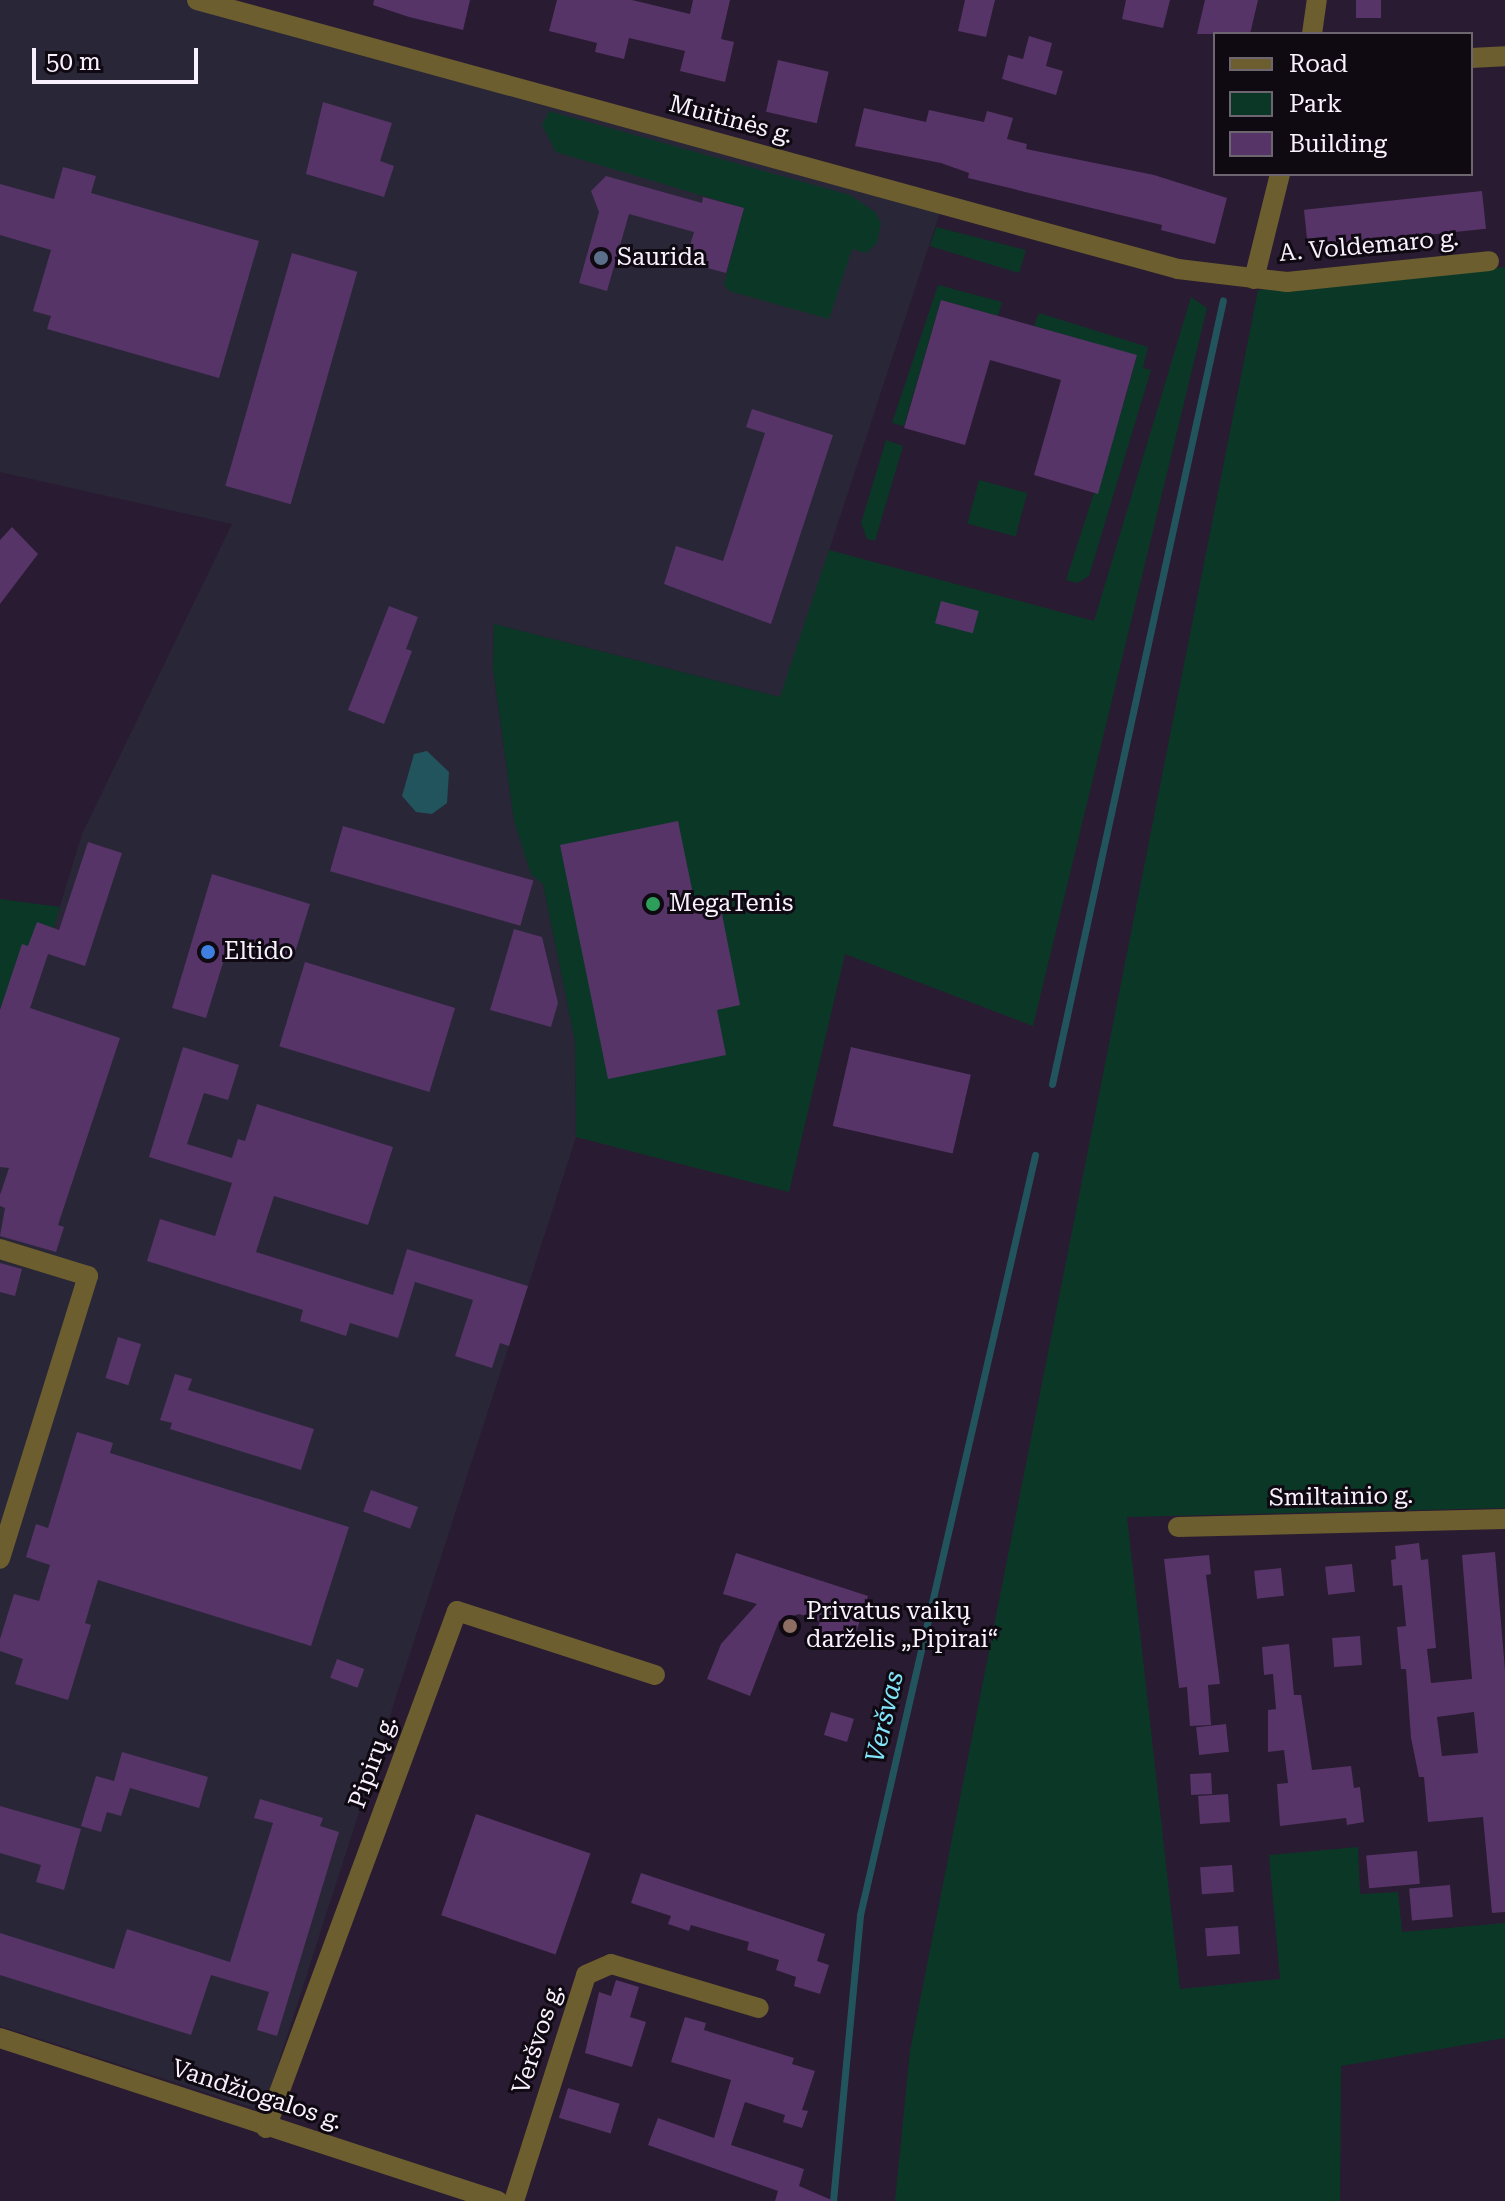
<!DOCTYPE html>
<html>
<head>
<meta charset="utf-8">
<style>
  body { margin:0 }
  #map { position:relative; width:1505px; height:2201px; overflow:hidden; background:#291b31; font-family:"Roboto Serif",serif }
  div>[style] { position:absolute }
  [style*='--x'] { left:calc(var(--x)*1px); top:calc(var(--y)*1px); width:calc(var(--w)*1px); rotate:calc(var(--a)*1deg) }
  .commercial>* { inset:0; background:#292637 }
  .green>* { inset:0; background:#0b3826; transform-origin:0 0 }
  .water>* { inset:0; background:#22545d }
  .stream>* { height:7px; margin:-3.5px; padding:0 3.5px; transform-origin:3.5px; border-radius:3.5px; background:#22545d }
  .building>* { inset:0; background:#563467; transform-origin:0 0 }
  .street>* { height:20px; margin:-10px; padding:0 10px; transform-origin:10px; border-radius:10px; background:#6c5e2f }
  .dots>* { width:22px; height:22px; translate:-50% -50%; box-sizing:border-box; border:4px solid #0f0912; border-radius:50% }
  span { translate:-50% -50%; white-space:nowrap; text-align:center; line-height:1.15; -webkit-text-stroke:6px #0f0912; paint-order:stroke }
  .street-label { font-size:24px; color:#f9f2fe }
  .poi-label { font-size:24px; color:#f9f2fe }
  .left { translate:0 -50%; text-align:left }
  .water-label { font-size:26px; color:#81e4f8; font-style:italic }
  .legend { position:absolute; left:1213px; top:32px; width:260px; height:144px; box-sizing:border-box; background:#0f0912; border:2px solid #6d6670; margin:0; padding:10px 14px; list-style:none; font-size:24px; color:#f9f2fe }
  .legend li { display:flex; align-items:center; gap:16px; height:40px }
  .legend b { width:40px; border:2px solid #6d6670 }
  .scale { position:absolute; left:32px; top:48px; width:166px; height:36px; box-sizing:border-box; border:4px solid #f9f2fe; border-top:0; padding-left:10px; font-size:24px; line-height:28px; white-space:nowrap; color:#f9f2fe; -webkit-text-stroke:6px #0f0912; paint-order:stroke }
</style>
</head>
<body>
<div id="map">
  <div class="commercial">
    <i style="clip-path:polygon(0 0,197px 0,943px 203px,781px 697px,494px 624px,493px 669px,514px 821px,543px 884px,575px 1041px,576px 1137px,263px 2111px,0 2026px,0 1010px,22px 944px,46px 952px,82px 834px,232px 524px,0 472px)"></i>
  </div>
  <div class="green">
    <i style="clip-path:polygon(549px 111px,850px 195px,875px 212px,881px 223px,877px 243px,866px 253px,852px 249px,829px 319px,729px 291px,724px 284px,744px 208px,556px 152px,542px 125px)"></i>
    <i style="clip-path:polygon(936px 227px,1026px 250px,1019px 273px,930px 246px)"></i>
    <i style="clip-path:polygon(1505px 267px,1505px 1508px,1127px 1517px,1180px 1989px,1280px 1979px,1269px 1855px,1358px 1847px,1360px 1894px,1398px 1892px,1402px 1932px,1505px 1923px,1505px 2038px,1341px 2066px,1340px 2201px,895px 2201px,910px 2051px,1258px 290px)"></i>
    <i style="clip-path:polygon(938px 285px,1002px 302px,998px 316px,941px 300px,904px 426px,892px 423px)"></i>
    <i style="clip-path:polygon(1191px 297px,1207px 308px,1033px 1026px,845px 954px,789px 1192px,576px 1137px,575px 1041px,543px 884px,531px 874px,514px 821px,493px 668px,494px 624px,780px 697px,829px 550px,1094px 621px)"></i>
    <i style="clip-path:polygon(1039px 313px,1148px 347px,1143px 368px,1151px 370px,1089px 576px,1077px 583px,1066px 580px,1094px 493px,1098px 493px,1137px 356px,1034px 326px)"></i>
    <i style="clip-path:polygon(886px 440px,903px 446px,875px 541px,867px 539px,861px 523px)"></i>
    <i style="left:979px;top:480px;width:50px;height:45px;rotate:15deg"></i>
    <i style="clip-path:polygon(0 899px,60px 907px,46px 953px,22px 945px,0 1010px)"></i>
  </div>
  <div class="water">
    <i style="clip-path:polygon(427px 751px,449px 772px,447px 803px,432px 814px,416px 812px,402px 796px,414px 754px)"></i>
  </div>
  <div class="stream">
    <i style="--x:1052;--y:1084;--w:802;--a:-77.7"></i>
    <i style="--x:833;--y:2201;--w:287;--a:-84.6"></i>
    <i style="--x:860;--y:1915;--w:780;--a:-77.03"></i>
  </div>
  <div class="building">
    <i style="clip-path:polygon(374px 0,470px 0,463px 30px,409px 17px,373px 5px)"></i>
    <i style="clip-path:polygon(557px 0,632px 0,690px 14px,693px 0,730px 0,721px 39px,734px 42px,725px 82px,680px 71px,685px 51px,629px 38px,624px 59px,595px 52px,597px 43px,549px 31px)"></i>
    <i style="clip-path:polygon(965px 0,995px 0,986px 37px,958px 31px)"></i>
    <i style="clip-path:polygon(1126px 0,1170px 0,1163px 28px,1122px 19px)"></i>
    <i style="clip-path:polygon(1205px 0,1258px 0,1250px 34px,1197px 34px)"></i>
    <i style="left:1356px;top:0;width:25px;height:18px"></i>
    <i style="clip-path:polygon(1029px 36px,1052px 43px,1046px 66px,1063px 71px,1056px 95px,1002px 79px,1008px 55px,1023px 59px)"></i>
    <i style="left:778px;top:60px;width:52px;height:53px;rotate:13deg"></i>
    <i style="clip-path:polygon(323px 102px,392px 123px,380px 161px,394px 166px,384px 197px,306px 174px)"></i>
    <i style="clip-path:polygon(864px 108px,926px 122px,929px 110px,984px 122px,987px 111px,1013px 118px,1007px 139px,1027px 144px,1026px 149px,1154px 175px,1227px 198px,1215px 244px,1161px 230px,1162px 225px,968px 178px,969px 173px,941px 163px,855px 146px)"></i>
    <i style="clip-path:polygon(63px 167px,96px 176px,91px 193px,259px 241px,219px 378px,47px 329px,51px 316px,33px 311px,51px 250px,0 235px,0 184px,54px 199px)"></i>
    <i style="clip-path:polygon(606px 176px,702px 203px,703px 197px,744px 208px,726px 273px,685px 262px,694px 232px,629px 214px,607px 291px,579px 283px,599px 212px,591px 191px)"></i>
    <i style="left:1482px;top:191px;width:38px;height:179px;rotate:84deg"></i>
    <i style="left:292px;top:253px;width:68px;height:242px;rotate:16deg"></i>
    <i style="clip-path:polygon(941px 300px,1137px 355px,1098px 494px,1034px 475px,1061px 380px,990px 360px,965px 445px,904px 428px)"></i>
    <i style="clip-path:polygon(752px 409px,833px 435px,771px 624px,664px 584px,676px 546px,723px 561px,765px 433px,746px 427px)"></i>
    <i style="clip-path:polygon(12px 527px,38px 554px,0 604px,0 540px)"></i>
    <i style="left:941px;top:601px;width:39px;height:23px;rotate:15deg"></i>
    <i style="clip-path:polygon(389px 606px,418px 617px,406px 649px,412px 651px,384px 724px,348px 710px)"></i>
    <i style="clip-path:polygon(678px 821px,695px 904px,719px 899px,740px 1005px,717px 1010px,726px 1055px,608px 1079px,560px 845px)"></i>
    <i style="left:343px;top:826px;width:198px;height:47px;rotate:16deg"></i>
    <i style="clip-path:polygon(88px 842px,122px 853px,85px 966px,48px 954px,30px 1008px,120px 1038px,58px 1225px,64px 1227px,56px 1252px,0 1236px,5px 1208px,0 1206px,0 1195px,9px 1168px,0 1167px,0 1010px,22px 944px,28px 946px,37px 922px,59px 930px)"></i>
    <i style="clip-path:polygon(212px 874px,310px 904px,293px 959px,230px 940px,206px 1018px,172px 1008px)"></i>
    <i style="clip-path:polygon(514px 929px,542px 937px,558px 1003px,551px 1027px,490px 1010px)"></i>
    <i style="left:305px;top:962px;width:157px;height:88px;rotate:17deg"></i>
    <i style="clip-path:polygon(183px 1047px,239px 1065px,228px 1100px,204px 1093px,187px 1144px,232px 1158px,238px 1139px,245px 1141px,257px 1104px,393px 1147px,368px 1225px,274px 1196px,256px 1252px,393px 1295px,407px 1249px,528px 1286px,509px 1346px,500px 1343px,492px 1368px,455px 1356px,473px 1300px,415px 1282px,398px 1338px,350px 1323px,346px 1336px,300px 1321px,303px 1310px,147px 1261px,160px 1219px,215px 1236px,232px 1183px,149px 1157px)"></i>
    <i style="left:851px;top:1047px;width:123px;height:81px;rotate:13deg"></i>
    <i style="clip-path:polygon(0 1263px,22px 1269px,15px 1296px,0 1292px)"></i>
    <i style="left:118px;top:1337px;width:24px;height:43px;rotate:17deg"></i>
    <i style="clip-path:polygon(175px 1374px,192px 1379px,188px 1390px,314px 1429px,301px 1470px,170px 1429px,172px 1423px,160px 1420px)"></i>
    <i style="clip-path:polygon(77px 1432px,113px 1443px,110px 1453px,349px 1527px,311px 1646px,98px 1580px,85px 1623px,91px 1625px,68px 1700px,15px 1684px,23px 1659px,0 1651px,0 1639px,14px 1594px,39px 1601px,50px 1565px,26px 1557px,36px 1524px,48px 1528px)"></i>
    <i style="left:371px;top:1490px;width:50px;height:23px;rotate:20deg"></i>
    <i style="clip-path:polygon(evenodd,1419px 1543px,1421px 1560px,1428px 1559px,1436px 1648px,1427px 1649px,1431px 1683px,1472px 1679px,1462px 1555px,1495px 1552px,1505px 1670px,1505px 1912px,1492px 1913px,1483px 1817px,1428px 1822px,1424px 1777px,1419px 1777px,1411px 1738px,1406px 1669px,1401px 1669px,1397px 1627px,1406px 1626px,1402px 1585px,1393px 1586px,1391px 1560px,1396px 1559px,1395px 1546px,1419px 1543px,1474px 1712px,1478px 1753px,1442px 1756px,1437px 1717px,1474px 1712px)"></i>
    <i style="clip-path:polygon(736px 1553px,868px 1596px,852px 1645px,816px 1633px,820px 1621px,799px 1614px,779px 1621px,750px 1696px,707px 1679px,721px 1644px,757px 1604px,723px 1594px)"></i>
    <i style="clip-path:polygon(1209px 1555px,1211px 1574px,1206px 1575px,1220px 1684px,1208px 1685px,1211px 1725px,1190px 1726px,1187px 1687px,1179px 1688px,1164px 1559px)"></i>
    <i style="left:1352px;top:1564px;width:28px;height:27px;rotate:84deg"></i>
    <i style="left:1281px;top:1568px;width:28px;height:27px;rotate:84deg"></i>
    <i style="left:1360px;top:1636px;width:29px;height:28px;rotate:86deg"></i>
    <i style="clip-path:polygon(1289px 1644px,1294px 1695px,1301px 1695px,1312px 1770px,1351px 1766px,1354px 1788px,1360px 1787px,1364px 1822px,1347px 1825px,1346px 1818px,1280px 1826px,1277px 1784px,1288px 1783px,1284px 1750px,1268px 1752px,1268px 1710px,1276px 1709px,1273px 1674px,1264px 1675px,1262px 1647px)"></i>
    <i style="left:337px;top:1659px;width:29px;height:20px;rotate:20deg"></i>
    <i style="left:831px;top:1712px;width:24px;height:24px;rotate:17deg"></i>
    <i style="left:1226px;top:1724px;width:28px;height:30px;rotate:84deg"></i>
    <i style="clip-path:polygon(122px 1752px,208px 1777px,199px 1808px,130px 1788px,121px 1816px,107px 1812px,101px 1832px,81px 1826px,96px 1776px,114px 1781px)"></i>
    <i style="left:1211px;top:1773px;width:21px;height:21px;rotate:87deg"></i>
    <i style="left:1228px;top:1794px;width:28px;height:30px;rotate:86deg"></i>
    <i style="clip-path:polygon(260px 1799px,323px 1818px,320px 1826px,339px 1832px,277px 2036px,257px 2030px,269px 1992px,211px 1975px,191px 2035px,0 1975px,0 1933px,114px 1969px,127px 1929px,230px 1962px,273px 1823px,254px 1818px)"></i>
    <i style="clip-path:polygon(0 1806px,81px 1829px,64px 1890px,36px 1882px,41px 1865px,0 1853px)"></i>
    <i style="left:476px;top:1814px;width:121px;height:107px;rotate:19deg"></i>
    <i style="left:1417px;top:1851px;width:33px;height:51px;rotate:85deg"></i>
    <i style="left:1232px;top:1865px;width:27px;height:32px;rotate:86deg"></i>
    <i style="clip-path:polygon(641px 1873px,825px 1934px,817px 1961px,829px 1965px,820px 1994px,794px 1986px,796px 1977px,776px 1970px,779px 1960px,747px 1950px,749px 1942px,691px 1925px,689px 1931px,668px 1924px,671px 1916px,631px 1903px)"></i>
    <i style="left:1450px;top:1885px;width:32px;height:41px;rotate:85deg"></i>
    <i style="left:1238px;top:1926px;width:28px;height:33px;rotate:86deg"></i>
    <i style="clip-path:polygon(616px 1980px,639px 1987px,630px 2017px,646px 2022px,632px 2067px,585px 2053px,599px 1992px,611px 1996px)"></i>
    <i style="clip-path:polygon(685px 2017px,706px 2023px,704px 2030px,794px 2058px,792px 2064px,815px 2071px,802px 2110px,808px 2111px,802px 2128px,783px 2122px,785px 2115px,745px 2102px,731px 2145px,804px 2169px,799px 2186px,834px 2201px,775px 2201px,778px 2191px,648px 2145px,658px 2118px,714px 2138px,731px 2080px,671px 2062px)"></i>
    <i style="left:568px;top:2088px;width:54px;height:31px;rotate:17deg"></i>
  </div>
  <div class="street">
    <i style="--x:197;--y:0;--w:1017;--a:15.33"></i>
    <i style="--x:1178;--y:269;--w:110;--a:6.8"></i>
    <i style="--x:1287;--y:282;--w:203;--a:-5.9"></i>
    <i style="--x:1312;--y:34;--w:34;--a:-82"></i>
    <i style="--x:1471;--y:58;--w:34;--a:-3"></i>
    <i style="--x:1254;--y:279;--w:108;--a:-76.1"></i>
    <i style="--x:0;--y:1249;--w:92;--a:17.1"></i>
    <i style="--x:88;--y:1276;--w:296;--a:107.3"></i>
    <i style="--x:1178;--y:1527;--w:327;--a:-1.4"></i>
    <i style="--x:0;--y:2038;--w:524;--a:18.12"></i>
    <i style="--x:266;--y:2128;--w:551;--a:-69.72"></i>
    <i style="--x:457;--y:1611;--w:208;--a:17.9"></i>
    <i style="--x:514;--y:2201;--w:237;--a:-72.3"></i>
    <i style="--x:586;--y:1975;--w:27;--a:-24"></i>
    <i style="--x:611;--y:1964;--w:154;--a:16.6"></i>
  </div>
  <div class="dots">
    <i style="left:601px;top:258px;background:#5c6f8a"></i>
    <i style="left:653px;top:904px;background:#2e9e5b"></i>
    <i style="left:208px;top:952px;background:#3f7fe0"></i>
    <i style="left:790px;top:1626px;background:#8d6e63"></i>
  </div>
  <div class="street-label">
    <span style="left:731px;top:120px;rotate:15deg">Muitinės g.</span>
    <span style="left:1369px;top:246px;rotate:-5deg">A. Voldemaro g.</span>
    <span style="left:1341px;top:1497px;rotate:-1deg">Smiltainio g.</span>
    <span style="left:373px;top:1762px;rotate:-70deg">Pipirų g.</span>
    <span style="left:538px;top:2039px;rotate:-72deg">Veršvos g.</span>
    <span style="left:257px;top:2095px;rotate:18deg">Vandžiogalos g.</span>
  </div>
  <div class="poi-label">
    <span class="left" style="left:617px;top:258px">Saurida</span>
    <span class="left" style="left:669px;top:904px">MegaTenis</span>
    <span class="left" style="left:224px;top:952px">Eltido</span>
    <span class="left" style="left:806px;top:1626px">Privatus vaikų<br>darželis „Pipirai“</span>
  </div>
  <div class="water-label">
    <span style="left:885px;top:1717px;rotate:-77deg">Veršvas</span>
  </div>
  <ul class="legend">
  <li><b style="height:10px;background:#6c5e2f"></b>Road</li>
  <li><b style="height:22px;background:#0b3826"></b>Park</li>
  <li><b style="height:22px;background:#563467"></b>Building</li>
  </ul>
  <div class="scale">50 m</div>
</div>
</body>
</html>
